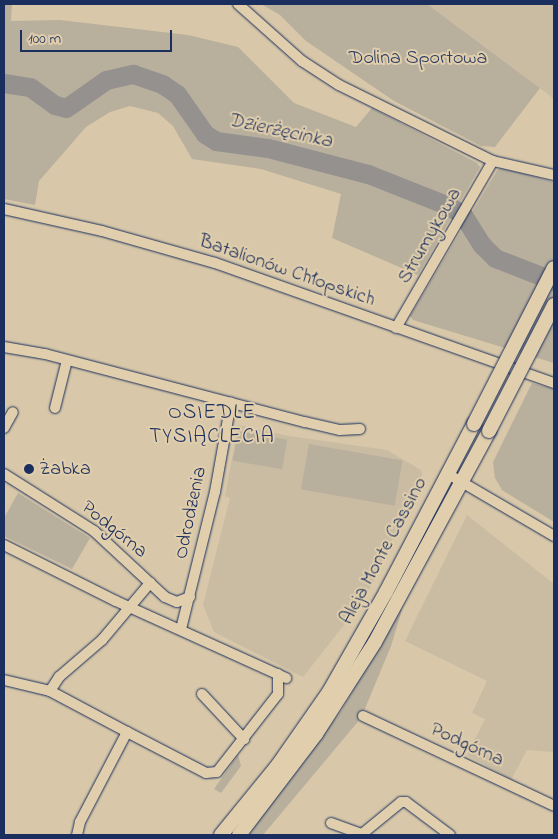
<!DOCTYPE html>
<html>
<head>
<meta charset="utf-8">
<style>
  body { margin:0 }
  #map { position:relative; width:558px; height:839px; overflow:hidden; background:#d8c8a9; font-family:"Indie Flower",sans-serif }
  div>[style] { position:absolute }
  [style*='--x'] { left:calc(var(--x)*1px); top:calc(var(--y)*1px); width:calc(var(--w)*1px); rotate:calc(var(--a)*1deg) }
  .built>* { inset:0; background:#c9bca3 }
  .green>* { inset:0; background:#b8af9c; transform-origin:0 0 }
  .river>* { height:19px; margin:-9.5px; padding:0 9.5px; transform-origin:9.5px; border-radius:9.5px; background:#95918f }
  .roads { filter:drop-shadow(0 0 1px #1b2f5e) drop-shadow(0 0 1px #1b2f5e) }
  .street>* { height:10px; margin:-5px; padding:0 5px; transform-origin:5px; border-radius:5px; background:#e0ceac }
  .secondary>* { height:14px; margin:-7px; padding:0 7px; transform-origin:7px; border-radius:7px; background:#e0ceac }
  .bridges { filter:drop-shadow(0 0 1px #1b2f5e) drop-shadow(0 0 1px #1b2f5e) }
  .secondary-bridge>* { height:14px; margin:-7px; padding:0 7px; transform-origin:7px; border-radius:7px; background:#e0ceac }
  .dots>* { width:14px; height:14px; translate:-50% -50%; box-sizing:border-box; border:2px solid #e0ceac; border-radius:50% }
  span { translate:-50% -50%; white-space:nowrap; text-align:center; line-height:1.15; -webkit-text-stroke:4px #e0ceac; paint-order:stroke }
  .park-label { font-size:20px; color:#2b3c64 }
  .street-label { font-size:20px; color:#1b2f5e }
  .poi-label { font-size:20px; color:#1b2f5e }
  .left { translate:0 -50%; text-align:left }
  .water-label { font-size:21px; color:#2d3e65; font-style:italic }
  .neighbourhood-label { font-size:21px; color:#1b2f5e; letter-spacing:1px }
  .frame { position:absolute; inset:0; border:5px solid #1b2f5e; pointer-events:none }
  .scale { position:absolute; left:20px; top:30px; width:152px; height:22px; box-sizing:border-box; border:2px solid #1b2f5e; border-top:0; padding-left:6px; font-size:15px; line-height:18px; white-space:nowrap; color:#1b2f5e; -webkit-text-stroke:4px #e0ceac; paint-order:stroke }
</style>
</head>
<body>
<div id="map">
  <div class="built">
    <i style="clip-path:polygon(427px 4px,554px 4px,554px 99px,531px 81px)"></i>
    <i style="clip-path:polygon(238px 425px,289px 436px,387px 450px,421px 470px,422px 475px,366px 597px,303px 677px,214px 632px,203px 605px,230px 498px,225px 496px)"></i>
    <i style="clip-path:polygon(467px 515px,554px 584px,554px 752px,527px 750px,511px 780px,467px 755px,485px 719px,472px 713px,487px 681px,405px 641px)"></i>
  </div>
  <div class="green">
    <i style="clip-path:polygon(4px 4px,12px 4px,11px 21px,60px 20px,188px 35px,238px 47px,294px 103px,356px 127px,372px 108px,477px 163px,480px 167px,418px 275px,332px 238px,341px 194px,261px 169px,192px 159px,173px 126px,158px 113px,130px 106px,110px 112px,86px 127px,39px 181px,35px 205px,4px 199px)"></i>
    <i style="clip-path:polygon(261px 4px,427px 4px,540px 88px,495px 147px,481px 146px,394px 101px,306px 41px,280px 15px)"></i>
    <i style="clip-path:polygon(504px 168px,554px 182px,554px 363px,413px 320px,410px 316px,498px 169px)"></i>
    <i style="clip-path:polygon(532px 383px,554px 389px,554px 522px,502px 490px,495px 478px,493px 462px)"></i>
    <i style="left:238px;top:431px;width:50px;height:30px;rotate:10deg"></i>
    <i style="left:309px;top:444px;width:95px;height:46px;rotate:10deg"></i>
    <i style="clip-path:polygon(18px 493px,90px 538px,72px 569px,4px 536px,4px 518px)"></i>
    <i style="clip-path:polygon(400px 608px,402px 610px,391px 646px,361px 718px,263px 835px,246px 835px,341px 711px)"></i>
    <i style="clip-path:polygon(238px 755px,241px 766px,221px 793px,214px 789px)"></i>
  </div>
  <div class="river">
    <i style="--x:4;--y:83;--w:26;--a:9"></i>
    <i style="--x:30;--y:87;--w:31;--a:36"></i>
    <i style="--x:55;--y:105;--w:11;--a:15"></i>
    <i style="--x:66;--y:108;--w:49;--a:-35"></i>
    <i style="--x:106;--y:80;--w:28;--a:-13"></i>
    <i style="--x:133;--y:74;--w:31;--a:19"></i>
    <i style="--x:162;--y:84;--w:18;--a:34"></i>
    <i style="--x:177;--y:94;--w:49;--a:55"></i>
    <i style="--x:205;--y:134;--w:13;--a:32"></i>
    <i style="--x:216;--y:141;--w:52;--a:7.7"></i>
    <i style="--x:268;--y:148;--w:103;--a:14.6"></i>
    <i style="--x:368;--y:174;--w:87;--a:21.6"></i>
    <i style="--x:449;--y:206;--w:17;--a:33"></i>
    <i style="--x:463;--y:215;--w:34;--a:58"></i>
    <i style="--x:481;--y:244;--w:20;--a:45"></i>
    <i style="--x:495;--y:258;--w:63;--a:21.3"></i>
  </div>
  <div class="roads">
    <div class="street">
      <i style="--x:238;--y:4;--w:86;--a:41.7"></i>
      <i style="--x:302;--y:61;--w:44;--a:33"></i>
      <i style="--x:339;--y:85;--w:172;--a:26.3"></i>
      <i style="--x:493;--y:161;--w:63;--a:12.9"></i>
      <i style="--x:4;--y:209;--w:100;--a:12.7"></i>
      <i style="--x:102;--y:231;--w:117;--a:15.8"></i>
      <i style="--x:215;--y:263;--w:360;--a:19.5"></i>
      <i style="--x:396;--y:328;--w:193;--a:-59.9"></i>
      <i style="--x:4;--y:347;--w:42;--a:9.7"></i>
      <i style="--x:45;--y:354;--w:269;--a:14.7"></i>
      <i style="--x:305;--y:422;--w:36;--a:13"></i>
      <i style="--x:340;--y:430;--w:20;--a:-3"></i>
      <i style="--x:55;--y:408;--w:49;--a:-76"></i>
      <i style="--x:4;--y:428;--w:18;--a:-61"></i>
      <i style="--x:4;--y:474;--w:107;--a:32.3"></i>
      <i style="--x:94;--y:531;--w:97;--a:42.9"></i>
      <i style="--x:165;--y:597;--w:13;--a:23"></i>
      <i style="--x:177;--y:602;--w:14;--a:-21"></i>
      <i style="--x:448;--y:474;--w:123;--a:30.3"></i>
      <i style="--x:4;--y:545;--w:125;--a:26.6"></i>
      <i style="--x:116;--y:601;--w:187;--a:24.4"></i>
      <i style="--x:181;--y:629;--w:141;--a:-76.1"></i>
      <i style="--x:215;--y:492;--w:91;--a:-79.9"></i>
      <i style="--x:4;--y:680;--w:47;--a:13.4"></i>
      <i style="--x:50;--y:691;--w:87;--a:28"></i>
      <i style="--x:127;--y:732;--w:102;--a:117.6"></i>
      <i style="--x:80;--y:822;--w:13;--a:103"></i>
      <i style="--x:50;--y:691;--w:17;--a:-57"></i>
      <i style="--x:59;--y:677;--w:57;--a:-40.7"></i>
      <i style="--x:102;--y:640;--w:75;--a:-49.9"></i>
      <i style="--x:202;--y:694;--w:62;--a:47"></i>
      <i style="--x:363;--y:716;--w:211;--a:25.2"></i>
      <i style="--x:127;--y:732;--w:89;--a:27.4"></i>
      <i style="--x:206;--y:773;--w:11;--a:-5"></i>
      <i style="--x:217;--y:772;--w:99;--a:-52"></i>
      <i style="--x:278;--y:694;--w:20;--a:-90"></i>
      <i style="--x:331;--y:823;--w:33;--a:20"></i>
      <i style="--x:362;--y:834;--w:50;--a:-39.4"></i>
      <i style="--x:401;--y:802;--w:5;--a:0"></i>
      <i style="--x:406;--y:802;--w:55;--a:36.9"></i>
    </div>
    <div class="secondary">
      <i style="--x:221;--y:835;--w:90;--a:-50.8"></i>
      <i style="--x:278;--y:765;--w:89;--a:-55.1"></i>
      <i style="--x:329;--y:692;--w:115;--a:-60.3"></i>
      <i style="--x:386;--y:592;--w:190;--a:-62.4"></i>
      <i style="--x:239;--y:835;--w:127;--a:-52.7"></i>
      <i style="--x:316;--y:734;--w:109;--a:-57.3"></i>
      <i style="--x:375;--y:642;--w:240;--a:-61.6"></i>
    </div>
  </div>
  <div class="bridges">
    <div class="secondary-bridge">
      <i style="--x:474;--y:424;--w:175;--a:-62.9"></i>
      <i style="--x:489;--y:431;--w:142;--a:-62.7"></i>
    </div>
  </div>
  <div class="dots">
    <i style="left:29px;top:469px;background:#1b2f5e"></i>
  </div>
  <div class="park-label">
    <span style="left:418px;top:58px">Dolina Sportowa</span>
  </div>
  <div class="street-label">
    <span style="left:430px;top:236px;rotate:-60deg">Strumykowa</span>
    <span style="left:287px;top:271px;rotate:19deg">Batalionów Chłopskich</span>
    <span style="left:191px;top:513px;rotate:-78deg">Odrodzenia</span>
    <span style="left:114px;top:530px;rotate:39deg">Podgórna</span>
    <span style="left:384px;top:551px;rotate:-62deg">Aleja Monte Cassino</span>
    <span style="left:467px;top:745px;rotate:25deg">Podgórna</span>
  </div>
  <div class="poi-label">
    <span class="left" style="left:39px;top:469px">Żabka</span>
  </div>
  <div class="water-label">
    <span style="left:280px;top:131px;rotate:12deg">Dzierżęcinka</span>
  </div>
  <div class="neighbourhood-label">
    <span style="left:212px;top:425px">OSIEDLE<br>TYSIĄCLECIA</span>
  </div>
  <div class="frame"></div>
  <div class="scale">100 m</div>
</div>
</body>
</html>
